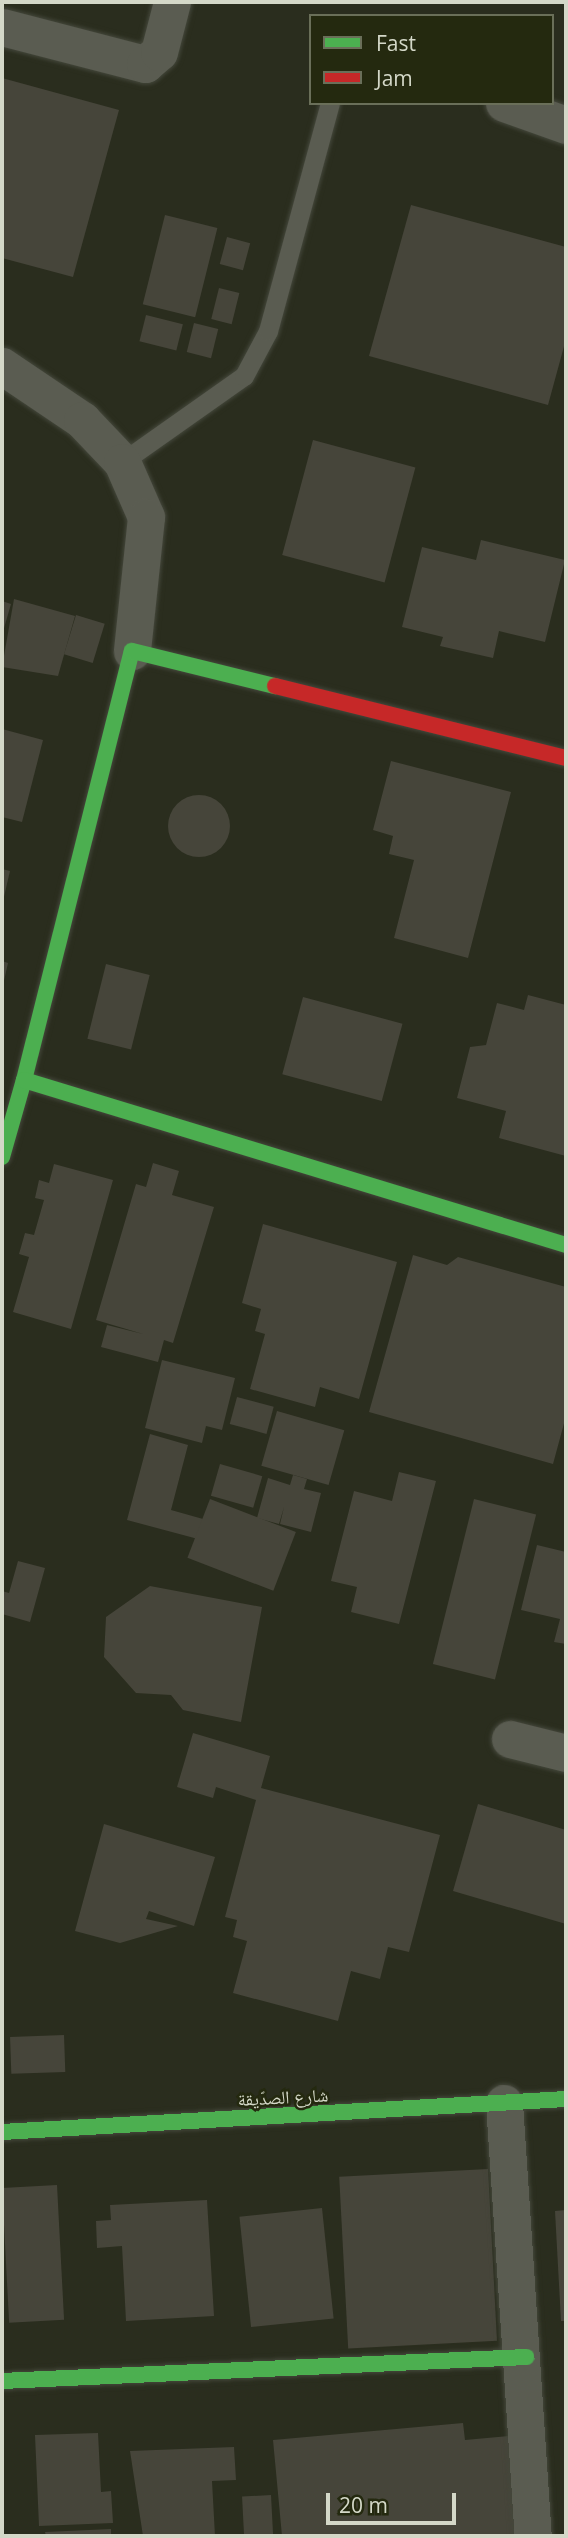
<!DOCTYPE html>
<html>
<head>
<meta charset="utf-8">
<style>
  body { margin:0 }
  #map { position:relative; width:568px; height:2538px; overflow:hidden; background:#2a2d1e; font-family:"Open Sans","Noto Naskh Arabic",sans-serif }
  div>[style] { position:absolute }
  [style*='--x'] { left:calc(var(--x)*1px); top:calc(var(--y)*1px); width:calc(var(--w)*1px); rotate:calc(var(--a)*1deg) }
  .building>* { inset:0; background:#46453a; transform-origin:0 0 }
  .round { border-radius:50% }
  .roads { filter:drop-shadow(0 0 2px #44473b) drop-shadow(0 0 2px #44473b) }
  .lane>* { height:19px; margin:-9.5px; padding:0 9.5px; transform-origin:9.5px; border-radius:9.5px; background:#5a5c51 }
  .street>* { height:37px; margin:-18.5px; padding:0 18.5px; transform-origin:18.5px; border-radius:18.5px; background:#5a5c51 }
  .fast>* { height:16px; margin:-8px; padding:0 8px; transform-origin:8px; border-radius:8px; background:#4caf50 }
  .jam>* { height:16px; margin:-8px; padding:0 8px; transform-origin:8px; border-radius:8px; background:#c62828 }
  span { translate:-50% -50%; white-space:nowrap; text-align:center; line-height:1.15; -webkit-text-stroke:5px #24290f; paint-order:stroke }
  .street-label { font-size:18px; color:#d4d8c8 }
  .frame { position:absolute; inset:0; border:4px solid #d4d8c8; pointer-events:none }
  .legend { position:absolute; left:309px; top:14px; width:245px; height:91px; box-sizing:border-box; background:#24290f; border:2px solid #6a6f59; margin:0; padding:9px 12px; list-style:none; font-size:21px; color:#d4d8c8 }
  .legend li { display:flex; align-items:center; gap:14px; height:35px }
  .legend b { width:35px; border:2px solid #6a6f59 }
  .scale { position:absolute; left:326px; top:2493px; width:130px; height:32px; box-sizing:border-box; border:4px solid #d4d8c8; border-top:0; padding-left:9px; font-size:21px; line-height:24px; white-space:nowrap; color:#d4d8c8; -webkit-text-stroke:5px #24290f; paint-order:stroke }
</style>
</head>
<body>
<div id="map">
  <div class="building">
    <i style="clip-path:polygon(2px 78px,119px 110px,73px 277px,2px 258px)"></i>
    <i style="clip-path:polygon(411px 205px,566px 247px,566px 339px,548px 405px,369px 356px)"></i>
    <i style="left:165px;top:215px;width:54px;height:92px;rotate:14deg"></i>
    <i style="left:227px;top:237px;width:24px;height:28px;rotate:15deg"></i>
    <i style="left:219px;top:288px;width:21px;height:32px;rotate:14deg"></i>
    <i style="left:146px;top:315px;width:38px;height:27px;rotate:14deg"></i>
    <i style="left:194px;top:323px;width:25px;height:30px;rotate:14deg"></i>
    <i style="left:313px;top:440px;width:106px;height:119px;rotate:15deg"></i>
    <i style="clip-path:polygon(481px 540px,565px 560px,545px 642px,499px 631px,493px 658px,440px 646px,443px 637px,402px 627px,422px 547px,476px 560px)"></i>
    <i style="clip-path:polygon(14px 599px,75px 616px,58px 676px,2px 667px)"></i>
    <i style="clip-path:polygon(2px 601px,11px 604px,2px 635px)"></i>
    <i style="left:76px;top:615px;width:30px;height:41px;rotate:17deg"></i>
    <i style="clip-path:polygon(2px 729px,43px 740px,22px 822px,2px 817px)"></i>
    <i style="clip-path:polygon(391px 761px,511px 792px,468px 958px,394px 938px,414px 860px,389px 854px,393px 836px,373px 830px)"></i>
    <i class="round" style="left:168px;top:795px;width:62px;height:62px"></i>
    <i style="clip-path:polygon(2px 869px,10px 871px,3px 901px,2px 901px)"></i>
    <i style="clip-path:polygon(2px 961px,8px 963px,3px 985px,2px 985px)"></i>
    <i style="left:106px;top:964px;width:45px;height:77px;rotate:14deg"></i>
    <i style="clip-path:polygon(528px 995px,566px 1005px,566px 1156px,499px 1138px,506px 1111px,457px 1098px,470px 1047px,486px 1045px,497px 1003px,524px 1010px)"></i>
    <i style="left:303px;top:997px;width:103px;height:80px;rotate:15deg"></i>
    <i style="clip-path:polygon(153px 1163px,179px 1171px,172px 1195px,214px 1207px,173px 1343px,164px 1340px,158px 1362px,101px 1347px,107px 1325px,143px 1334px,96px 1320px,136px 1184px,146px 1187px)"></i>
    <i style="clip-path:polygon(54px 1164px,113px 1180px,71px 1329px,13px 1312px,29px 1257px,19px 1254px,25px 1233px,34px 1235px,44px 1200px,35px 1198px,39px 1180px,49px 1183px)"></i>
    <i style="clip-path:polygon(263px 1224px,397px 1262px,359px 1399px,320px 1387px,315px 1407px,250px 1389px,265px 1334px,255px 1331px,261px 1309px,242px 1303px)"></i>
    <i style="clip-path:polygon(413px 1255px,447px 1265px,458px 1257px,566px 1287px,566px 1416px,553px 1464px,369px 1412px)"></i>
    <i style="clip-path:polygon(162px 1360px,235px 1378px,222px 1430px,206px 1426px,202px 1443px,145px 1428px)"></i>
    <i style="left:237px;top:1397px;width:38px;height:28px;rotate:15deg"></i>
    <i style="left:277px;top:1411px;width:70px;height:57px;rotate:16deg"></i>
    <i style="clip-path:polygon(150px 1434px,188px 1445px,171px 1510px,203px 1519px,198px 1539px,127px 1520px)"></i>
    <i style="left:220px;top:1464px;width:44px;height:33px;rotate:16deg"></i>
    <i style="clip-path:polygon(399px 1472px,436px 1481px,399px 1624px,351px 1612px,357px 1587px,331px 1581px,354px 1491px,392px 1501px)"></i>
    <i style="clip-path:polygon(293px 1475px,307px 1479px,304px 1489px,321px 1493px,311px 1532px,280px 1524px,284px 1507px,279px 1524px,257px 1518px,268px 1478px,290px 1485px)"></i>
    <i style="left:210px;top:1499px;width:92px;height:63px;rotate:21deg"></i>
    <i style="left:474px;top:1499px;width:64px;height:170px;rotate:14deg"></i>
    <i style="clip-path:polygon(537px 1545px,566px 1552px,566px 1644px,554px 1642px,560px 1619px,521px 1610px)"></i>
    <i style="clip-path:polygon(18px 1561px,45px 1568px,30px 1622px,2px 1614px,2px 1591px,9px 1593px)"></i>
    <i style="clip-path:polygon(150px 1586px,262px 1607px,241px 1722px,183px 1710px,171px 1695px,136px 1693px,104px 1657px,106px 1617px)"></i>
    <i style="clip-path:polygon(193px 1733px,270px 1756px,261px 1788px,440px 1835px,409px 1952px,388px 1947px,380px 1979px,351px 1971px,338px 2021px,233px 1993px,247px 1941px,233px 1937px,237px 1920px,225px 1917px,256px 1800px,216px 1787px,213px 1798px,177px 1787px)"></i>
    <i style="clip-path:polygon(478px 1804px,566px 1830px,566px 1924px,453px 1891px)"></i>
    <i style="clip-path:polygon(104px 1824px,215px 1857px,194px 1926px,149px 1911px,146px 1919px,178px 1926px,120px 1943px,75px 1931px)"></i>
    <i style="left:64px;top:2035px;width:37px;height:54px;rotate:88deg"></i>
    <i style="left:488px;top:2169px;width:172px;height:149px;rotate:87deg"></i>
    <i style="left:57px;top:2185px;width:135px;height:55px;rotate:87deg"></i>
    <i style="clip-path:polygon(207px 2200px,214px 2316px,126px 2321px,122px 2246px,97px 2248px,96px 2221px,111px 2220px,110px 2205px)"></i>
    <i style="left:322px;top:2208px;width:111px;height:83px;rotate:84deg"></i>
    <i style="clip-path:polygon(566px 2210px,566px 2321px,561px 2321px,555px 2211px)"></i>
    <i style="clip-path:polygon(463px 2423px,465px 2440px,509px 2436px,518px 2536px,282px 2536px,273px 2440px)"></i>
    <i style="clip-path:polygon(98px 2433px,101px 2492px,111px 2491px,113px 2523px,39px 2526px,35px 2435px)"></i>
    <i style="clip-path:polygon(234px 2447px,236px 2480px,212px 2481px,215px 2536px,143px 2536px,130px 2451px)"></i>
    <i style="left:271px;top:2495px;width:41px;height:29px;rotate:87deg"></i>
    <i style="clip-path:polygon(111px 2529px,111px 2536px,46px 2536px,45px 2532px)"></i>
  </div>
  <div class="roads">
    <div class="lane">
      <i style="--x:122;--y:462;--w:149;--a:-35.2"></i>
      <i style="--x:244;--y:376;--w:51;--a:-61.9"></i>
      <i style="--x:268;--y:331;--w:236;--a:-74.8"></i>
    </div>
    <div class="street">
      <i style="--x:2;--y:27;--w:148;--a:14.5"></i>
      <i style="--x:145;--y:64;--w:18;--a:-41"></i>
      <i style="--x:159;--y:52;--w:52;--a:-75.4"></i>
      <i style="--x:504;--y:103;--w:66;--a:19.5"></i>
      <i style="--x:2;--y:366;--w:97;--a:34"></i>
      <i style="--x:82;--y:420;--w:58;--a:46.4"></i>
      <i style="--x:122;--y:462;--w:60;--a:66.4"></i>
      <i style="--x:146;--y:517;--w:135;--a:96"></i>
      <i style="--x:510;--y:1739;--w:58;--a:14"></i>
      <i style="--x:504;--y:2103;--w:434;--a:86.2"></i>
    </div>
    <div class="fast">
      <i style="--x:24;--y:1080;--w:442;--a:-75.9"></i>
      <i style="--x:132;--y:651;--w:147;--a:13.8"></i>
      <i style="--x:2;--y:1157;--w:80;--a:-74.1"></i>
      <i style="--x:24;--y:1080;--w:567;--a:16.93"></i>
      <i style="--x:2;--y:2132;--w:565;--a:-3.35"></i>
      <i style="--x:2;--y:2381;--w:525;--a:-2.62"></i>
    </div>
    <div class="jam">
      <i style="--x:275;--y:686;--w:300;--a:13.9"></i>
    </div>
  </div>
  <div class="street-label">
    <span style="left:283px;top:2097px;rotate:-3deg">شارع الصدّيقة</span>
  </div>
  <div class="frame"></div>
  <ul class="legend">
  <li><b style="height:9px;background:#4caf50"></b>Fast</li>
  <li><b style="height:9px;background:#c62828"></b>Jam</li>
  </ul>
  <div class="scale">20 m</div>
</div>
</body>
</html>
